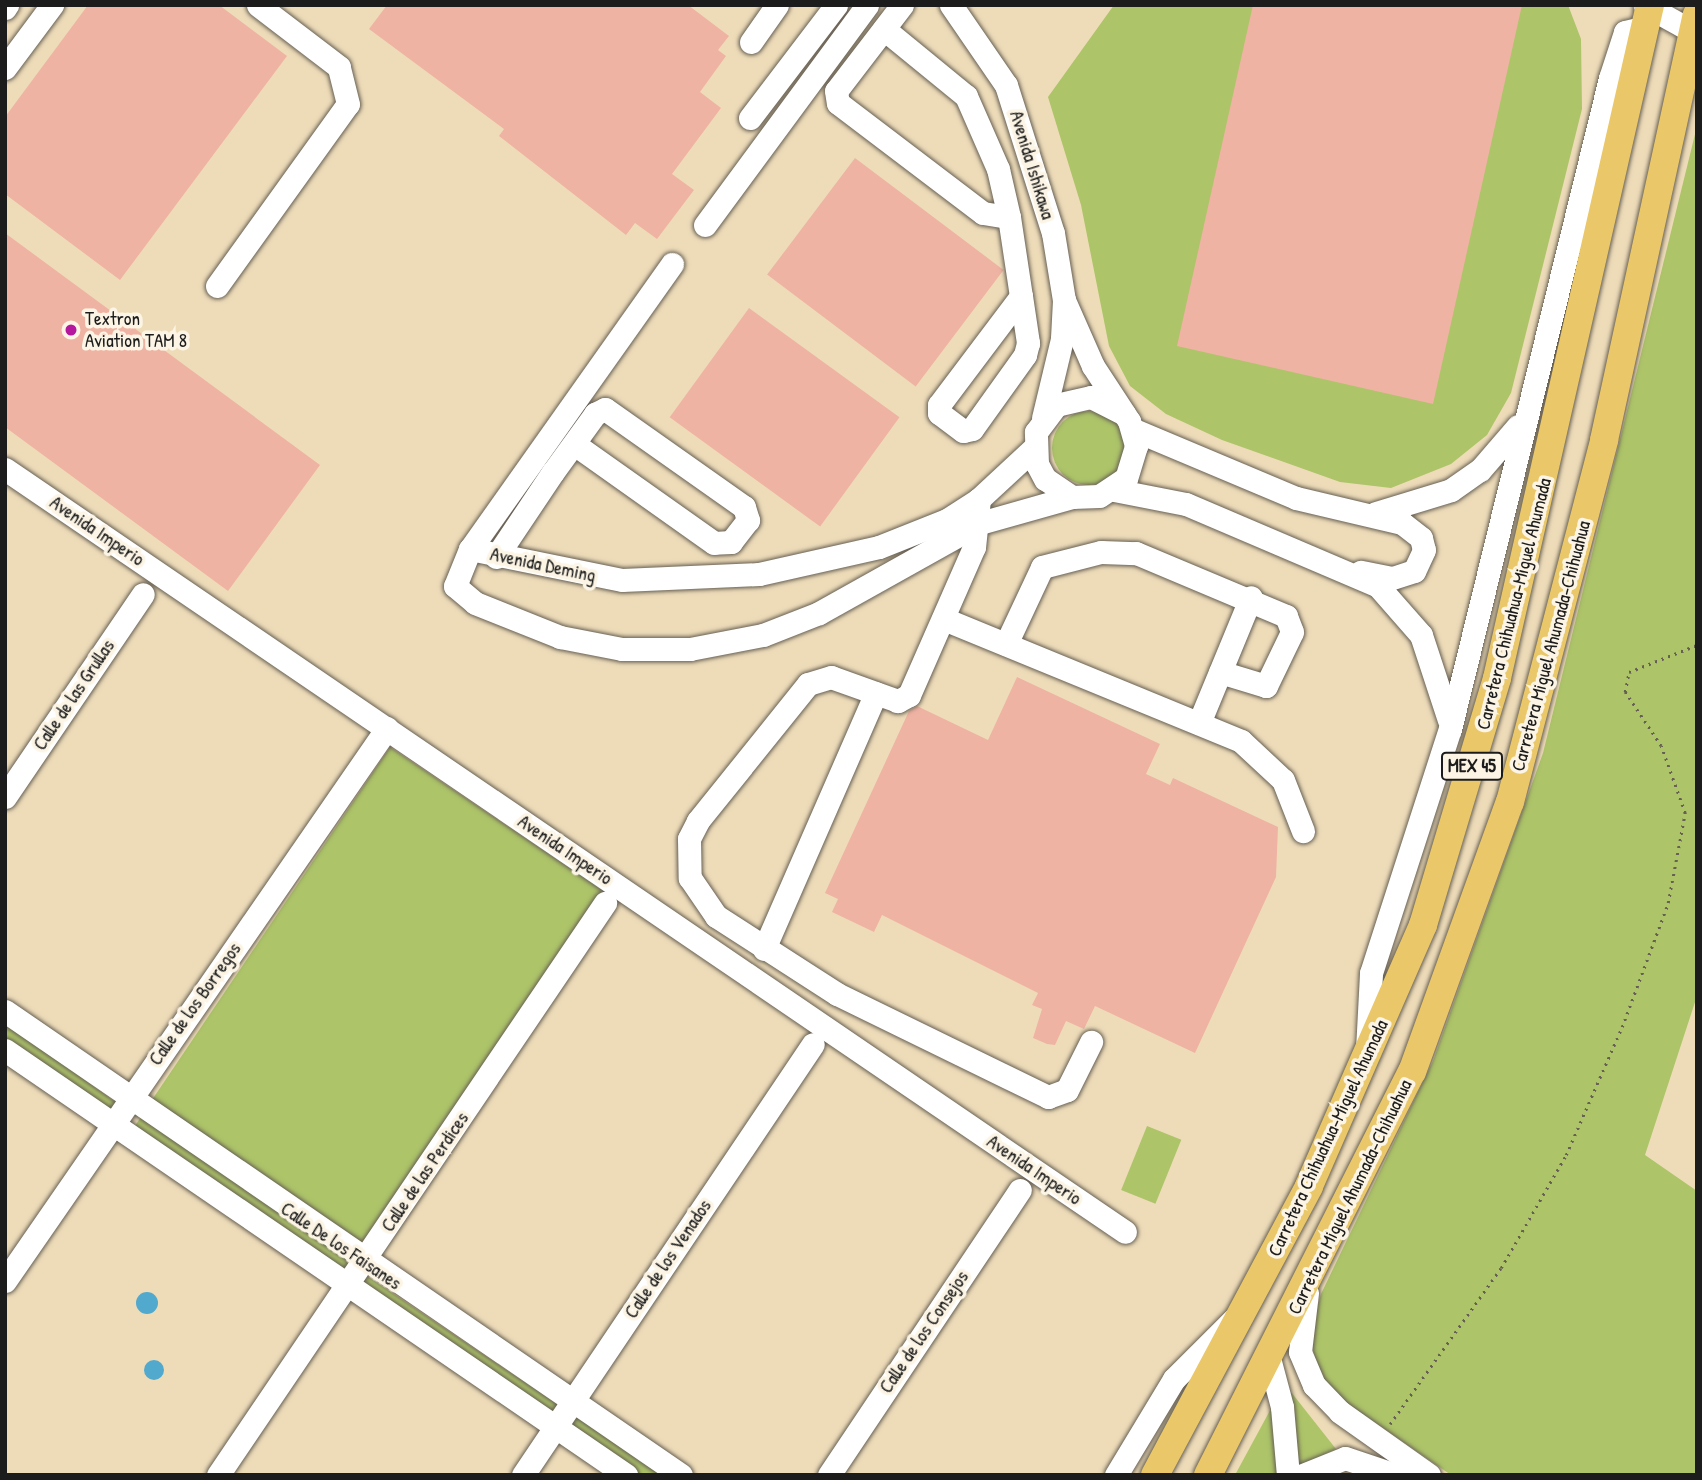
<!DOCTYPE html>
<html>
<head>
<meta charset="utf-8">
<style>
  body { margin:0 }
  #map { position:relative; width:1702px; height:1480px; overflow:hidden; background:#eedcb9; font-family:"Patrick Hand",sans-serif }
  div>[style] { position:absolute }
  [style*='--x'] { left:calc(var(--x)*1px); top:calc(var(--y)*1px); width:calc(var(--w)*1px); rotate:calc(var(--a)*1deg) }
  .green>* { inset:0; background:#adc469; transform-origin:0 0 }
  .round { border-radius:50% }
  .water>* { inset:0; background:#51a9ce }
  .building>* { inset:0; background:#efb3a3; transform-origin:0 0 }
  .path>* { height:2.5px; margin-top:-1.25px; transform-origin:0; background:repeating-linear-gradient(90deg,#665f53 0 2px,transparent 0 7px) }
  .roads { filter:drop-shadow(0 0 2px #665f53) drop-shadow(0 0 2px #665f53) }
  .minor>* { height:23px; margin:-11.5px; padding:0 11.5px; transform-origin:11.5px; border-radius:11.5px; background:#fff }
  .major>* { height:28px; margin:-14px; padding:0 14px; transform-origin:14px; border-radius:14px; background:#eac769 }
  .dots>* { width:19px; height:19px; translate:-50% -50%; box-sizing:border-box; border:4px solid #fcf5e5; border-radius:50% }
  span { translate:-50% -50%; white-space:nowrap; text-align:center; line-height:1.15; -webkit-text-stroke:7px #fcf5e5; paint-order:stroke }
  .shield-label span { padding:2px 5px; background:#fcf5e5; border:2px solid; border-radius:5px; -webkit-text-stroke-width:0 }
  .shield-label { font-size:18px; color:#1c1c1c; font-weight:700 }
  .street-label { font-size:19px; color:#1c1c1c }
  .poi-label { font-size:19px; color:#1c1c1c }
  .left { translate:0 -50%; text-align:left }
  .frame { position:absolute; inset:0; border:7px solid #1c1c1c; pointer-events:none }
</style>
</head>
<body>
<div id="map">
  <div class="green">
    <i style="clip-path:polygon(1114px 5px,1568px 5px,1581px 39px,1582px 109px,1511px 393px,1487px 435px,1451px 464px,1391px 488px,1340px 482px,1222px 440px,1166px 414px,1130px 386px,1109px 346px,1081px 205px,1048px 97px)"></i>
    <i style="clip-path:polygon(1697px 126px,1697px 996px,1645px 1155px,1697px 1191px,1697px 1475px,1451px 1475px,1338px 1397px,1318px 1373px,1310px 1334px,1321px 1294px,1433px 1061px,1543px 753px)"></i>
    <i class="round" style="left:1052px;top:411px;width:74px;height:74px"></i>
    <i style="left:390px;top:747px;width:256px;height:430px;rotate:34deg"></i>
    <i style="left:5px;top:1022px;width:138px;height:16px;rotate:36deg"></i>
    <i style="left:141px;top:1117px;width:257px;height:17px;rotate:34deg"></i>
    <i style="left:1147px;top:1126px;width:37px;height:69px;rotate:22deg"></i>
    <i style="left:367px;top:1276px;width:233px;height:12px;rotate:34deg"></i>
    <i style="clip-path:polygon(1291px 1392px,1336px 1449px,1299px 1466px)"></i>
    <i style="clip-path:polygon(1273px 1405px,1281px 1475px,1235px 1475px)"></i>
    <i style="clip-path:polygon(573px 1415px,662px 1475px,639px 1475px,566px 1425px)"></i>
  </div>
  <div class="water">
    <i class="round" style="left:136px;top:1292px;width:22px;height:22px"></i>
    <i class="round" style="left:144px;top:1360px;width:20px;height:20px"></i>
  </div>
  <div class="building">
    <i style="clip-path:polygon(88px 5px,219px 5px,287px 56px,120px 280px,5px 194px,5px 117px)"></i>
    <i style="clip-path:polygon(387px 5px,688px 5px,729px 36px,718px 50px,726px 56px,700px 92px,721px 108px,672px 174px,694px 190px,657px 239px,635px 223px,626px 235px,499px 136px,504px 129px,369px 29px)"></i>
    <i style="clip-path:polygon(1253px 5px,1522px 5px,1433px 404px,1177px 346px)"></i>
    <i style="left:855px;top:158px;width:186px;height:146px;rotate:37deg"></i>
    <i style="clip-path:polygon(5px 233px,320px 465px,228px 591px,5px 427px)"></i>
    <i style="left:749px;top:308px;width:186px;height:135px;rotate:36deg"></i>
    <i style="clip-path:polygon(1017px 677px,1160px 744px,1146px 774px,1170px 785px,1173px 778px,1278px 827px,1276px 877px,1195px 1053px,1095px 1006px,1084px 1029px,1066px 1021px,1055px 1045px,1047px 1044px,1033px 1038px,1042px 1009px,1032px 1005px,1038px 993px,882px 915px,874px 932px,832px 912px,838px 899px,825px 893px,909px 711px,917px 706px,988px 740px)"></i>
  </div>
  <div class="path">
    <i style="--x:1390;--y:1424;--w:191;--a:-54.6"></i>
    <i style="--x:1501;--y:1268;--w:130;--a:-60.1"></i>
    <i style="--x:1566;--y:1155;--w:140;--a:-66.4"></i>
    <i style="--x:1622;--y:1027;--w:132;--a:-69.6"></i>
    <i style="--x:1668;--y:903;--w:92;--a:-79.3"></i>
    <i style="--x:1685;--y:813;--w:71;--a:-109.7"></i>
    <i style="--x:1661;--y:746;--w:65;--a:-123.7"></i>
    <i style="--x:1625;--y:692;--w:20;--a:-79"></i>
    <i style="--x:1629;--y:672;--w:73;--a:-21.7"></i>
  </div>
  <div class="roads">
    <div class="minor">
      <i style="--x:902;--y:5;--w:108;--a:127.5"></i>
      <i style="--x:836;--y:91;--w:12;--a:81"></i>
      <i style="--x:838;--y:103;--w:182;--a:37.2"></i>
      <i style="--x:983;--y:213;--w:26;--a:9"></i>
      <i style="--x:951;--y:5;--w:97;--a:55.5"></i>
      <i style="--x:1006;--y:85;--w:155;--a:72.4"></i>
      <i style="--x:1053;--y:233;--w:68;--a:80.7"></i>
      <i style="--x:1064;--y:300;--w:39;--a:93"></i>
      <i style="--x:1062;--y:339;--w:81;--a:103.5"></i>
      <i style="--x:1645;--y:5;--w:60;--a:29.1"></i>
      <i style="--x:5;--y:8;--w:4;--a:-56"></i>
      <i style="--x:884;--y:29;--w:106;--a:39.3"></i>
      <i style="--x:966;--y:96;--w:80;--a:66.3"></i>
      <i style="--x:998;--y:169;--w:49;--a:77.1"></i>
      <i style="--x:1009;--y:217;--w:80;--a:81.4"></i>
      <i style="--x:1021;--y:296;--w:48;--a:81.5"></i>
      <i style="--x:1028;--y:343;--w:12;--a:104"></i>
      <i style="--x:1025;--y:355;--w:91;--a:125.6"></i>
      <i style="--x:972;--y:429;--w:9;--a:167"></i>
      <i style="--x:963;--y:431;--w:30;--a:-143"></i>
      <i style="--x:939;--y:413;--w:8;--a:-90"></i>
      <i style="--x:939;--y:405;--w:136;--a:-53"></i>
      <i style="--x:751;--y:42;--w:45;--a:-54.9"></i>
      <i style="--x:5;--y:68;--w:79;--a:-53.3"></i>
      <i style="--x:750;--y:118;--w:142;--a:-52.7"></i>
      <i style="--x:705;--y:225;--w:273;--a:-53.6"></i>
      <i style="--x:672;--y:264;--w:349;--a:125.3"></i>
      <i style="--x:470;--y:549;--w:40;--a:112"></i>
      <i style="--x:455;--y:586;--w:26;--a:40"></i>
      <i style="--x:475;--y:603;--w:92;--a:21.8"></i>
      <i style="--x:560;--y:637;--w:63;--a:11"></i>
      <i style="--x:622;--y:649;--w:68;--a:0"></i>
      <i style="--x:690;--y:649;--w:74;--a:-10.9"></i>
      <i style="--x:763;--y:635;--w:60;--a:-21.4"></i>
      <i style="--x:819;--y:613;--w:184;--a:-29.2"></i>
      <i style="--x:980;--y:523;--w:96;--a:-15.8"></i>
      <i style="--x:217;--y:286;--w:224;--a:-54.3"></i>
      <i style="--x:348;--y:104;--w:38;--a:-104"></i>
      <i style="--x:339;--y:67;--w:102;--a:-142.6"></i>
      <i style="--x:1064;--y:300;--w:72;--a:66.3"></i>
      <i style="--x:1093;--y:366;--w:66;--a:56.8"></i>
      <i style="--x:1129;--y:421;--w:26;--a:74"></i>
      <i style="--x:1136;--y:446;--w:34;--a:107"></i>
      <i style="--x:1126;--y:478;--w:32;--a:146"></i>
      <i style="--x:1099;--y:496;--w:27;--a:178"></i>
      <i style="--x:1072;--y:497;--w:32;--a:-146"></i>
      <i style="--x:1045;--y:479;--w:17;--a:-118"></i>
      <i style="--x:1037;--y:464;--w:32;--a:-92"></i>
      <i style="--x:1036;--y:432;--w:34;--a:-53"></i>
      <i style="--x:1056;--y:405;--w:36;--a:-13"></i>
      <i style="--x:1091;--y:397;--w:37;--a:27"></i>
      <i style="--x:1132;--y:429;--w:178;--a:22.8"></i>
      <i style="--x:1296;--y:498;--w:109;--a:13.3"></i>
      <i style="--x:1402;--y:523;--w:24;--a:38"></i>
      <i style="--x:1421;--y:538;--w:12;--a:76"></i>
      <i style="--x:1424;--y:550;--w:23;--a:115"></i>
      <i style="--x:1414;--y:571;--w:23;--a:162"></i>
      <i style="--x:1392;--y:578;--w:32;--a:-169"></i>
      <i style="--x:5;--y:469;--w:1355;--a:34.26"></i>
      <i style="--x:1114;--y:490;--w:73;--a:11"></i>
      <i style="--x:1186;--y:504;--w:209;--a:23.1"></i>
      <i style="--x:1378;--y:586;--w:65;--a:48.7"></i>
      <i style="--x:1421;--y:635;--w:89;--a:71.8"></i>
      <i style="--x:979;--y:499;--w:48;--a:95.9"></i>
      <i style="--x:974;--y:547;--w:162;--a:113.7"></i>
      <i style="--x:909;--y:695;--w:13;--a:151"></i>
      <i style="--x:898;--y:701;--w:71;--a:-160.3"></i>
      <i style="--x:831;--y:677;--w:24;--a:163"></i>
      <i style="--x:808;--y:684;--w:176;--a:128.8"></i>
      <i style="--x:698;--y:821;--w:20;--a:117"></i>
      <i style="--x:689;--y:839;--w:39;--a:89"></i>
      <i style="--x:690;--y:878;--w:46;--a:55.6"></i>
      <i style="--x:716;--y:916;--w:144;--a:32.8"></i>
      <i style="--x:837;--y:994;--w:235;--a:26"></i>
      <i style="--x:1048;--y:1097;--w:20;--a:-20"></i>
      <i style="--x:1067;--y:1090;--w:54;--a:-63.4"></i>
      <i style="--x:1376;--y:513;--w:78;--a:-17"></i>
      <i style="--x:1451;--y:490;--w:35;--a:-35"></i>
      <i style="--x:1480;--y:470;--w:58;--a:-49.2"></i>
      <i style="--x:470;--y:549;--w:155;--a:11.5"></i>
      <i style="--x:622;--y:580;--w:137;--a:-2.5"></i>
      <i style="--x:759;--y:574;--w:123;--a:-12.7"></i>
      <i style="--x:879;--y:547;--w:73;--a:-21.7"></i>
      <i style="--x:947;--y:520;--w:38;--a:-33"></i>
      <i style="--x:979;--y:499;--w:75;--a:-42.8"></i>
      <i style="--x:496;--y:557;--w:102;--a:-56.2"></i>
      <i style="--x:553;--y:472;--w:72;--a:-54.1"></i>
      <i style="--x:595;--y:414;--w:11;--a:-27"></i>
      <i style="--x:605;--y:409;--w:170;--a:35.2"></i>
      <i style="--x:744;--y:507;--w:14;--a:73"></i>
      <i style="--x:748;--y:520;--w:28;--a:128"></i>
      <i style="--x:731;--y:542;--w:17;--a:177"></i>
      <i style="--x:714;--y:543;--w:171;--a:-144.7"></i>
      <i style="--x:944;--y:619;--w:321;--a:22.3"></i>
      <i style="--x:1241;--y:741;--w:57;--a:42.9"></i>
      <i style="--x:1283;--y:780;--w:55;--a:68.6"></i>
      <i style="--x:1006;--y:644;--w:85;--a:-64.9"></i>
      <i style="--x:1042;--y:567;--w:61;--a:-14.3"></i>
      <i style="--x:1101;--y:552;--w:35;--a:2"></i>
      <i style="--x:1136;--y:553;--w:163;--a:22.8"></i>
      <i style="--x:1286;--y:616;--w:17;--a:69"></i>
      <i style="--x:1292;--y:632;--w:60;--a:115.7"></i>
      <i style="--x:1266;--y:686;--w:48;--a:-163.1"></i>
      <i style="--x:1199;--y:723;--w:136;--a:-67.6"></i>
      <i style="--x:5;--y:797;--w:245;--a:-55.8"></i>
      <i style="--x:764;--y:949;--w:279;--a:-66.4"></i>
      <i style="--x:5;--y:1011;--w:820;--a:34.47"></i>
      <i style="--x:5;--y:1050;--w:753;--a:34.39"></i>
      <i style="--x:1367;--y:1050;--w:77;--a:-87"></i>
      <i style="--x:1371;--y:973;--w:256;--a:-72.1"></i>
      <i style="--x:1450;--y:729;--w:670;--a:-76.19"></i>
      <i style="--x:1610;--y:78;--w:48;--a:-71.9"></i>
      <i style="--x:1625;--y:32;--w:22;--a:-13"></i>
      <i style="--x:5;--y:1281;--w:672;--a:-55.36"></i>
      <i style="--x:1307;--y:1293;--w:59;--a:96.8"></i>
      <i style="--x:1300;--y:1352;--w:36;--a:67"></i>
      <i style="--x:1314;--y:1385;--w:37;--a:46"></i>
      <i style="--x:1340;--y:1412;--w:109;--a:35.3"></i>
      <i style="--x:1269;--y:1358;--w:51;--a:75.1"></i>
      <i style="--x:1282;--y:1407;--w:68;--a:85"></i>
      <i style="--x:218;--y:1475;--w:691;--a:-55.92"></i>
      <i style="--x:523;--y:1475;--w:519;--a:-56.07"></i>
      <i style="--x:829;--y:1475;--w:343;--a:-56.2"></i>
      <i style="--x:1116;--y:1475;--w:112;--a:-58.9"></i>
      <i style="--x:1174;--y:1379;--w:85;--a:-45"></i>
      <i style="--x:1303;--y:1475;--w:45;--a:-22"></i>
      <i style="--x:1345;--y:1458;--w:54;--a:18.4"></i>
    </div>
    <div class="major">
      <i style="--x:1155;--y:1475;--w:327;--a:-61.9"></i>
      <i style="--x:1309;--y:1186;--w:285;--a:-66.4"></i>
      <i style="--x:1423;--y:925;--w:258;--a:-73.3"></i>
      <i style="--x:1497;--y:678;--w:690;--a:-77.19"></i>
      <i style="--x:1208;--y:1475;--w:452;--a:-63.2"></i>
      <i style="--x:1412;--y:1072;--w:287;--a:-70.1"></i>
      <i style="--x:1510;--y:802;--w:374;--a:-75.4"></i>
      <i style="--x:1604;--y:440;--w:435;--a:-77.7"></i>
    </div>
  </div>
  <div class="dots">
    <i style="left:71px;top:330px;background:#b5179e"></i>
  </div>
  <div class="shield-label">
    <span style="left:1472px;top:766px">MEX 45</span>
  </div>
  <div class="street-label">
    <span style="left:1032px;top:165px;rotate:73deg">Avenida Ishikawa</span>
    <span style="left:97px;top:531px;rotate:34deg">Avenida Imperio</span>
    <span style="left:543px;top:565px;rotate:12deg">Avenida Deming</span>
    <span style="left:1514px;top:604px;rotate:-76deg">Carretera Chihuahua-Miguel Ahumada</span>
    <span style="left:1551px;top:646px;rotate:-75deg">Carretera Miguel Ahumada-Chihuahua</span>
    <span style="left:74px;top:695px;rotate:-56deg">Calle de las Grullas</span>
    <span style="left:565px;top:850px;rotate:34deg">Avenida Imperio</span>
    <span style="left:195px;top:1004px;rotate:-55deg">Calle de los Borregos</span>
    <span style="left:1328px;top:1138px;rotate:-65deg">Carretera Chihuahua-Miguel Ahumada</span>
    <span style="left:1034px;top:1170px;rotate:34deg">Avenida Imperio</span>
    <span style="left:425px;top:1172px;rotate:-56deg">Calle de las Perdices</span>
    <span style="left:1350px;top:1197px;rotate:-64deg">Carretera Miguel Ahumada-Chihuahua</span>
    <span style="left:341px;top:1246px;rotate:34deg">Calle De los Faisanes</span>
    <span style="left:668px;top:1259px;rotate:-56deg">Calle de los Venados</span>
    <span style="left:924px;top:1332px;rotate:-56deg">Calle de los Consejos</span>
  </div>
  <div class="poi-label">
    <span class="left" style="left:85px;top:330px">Textron<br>Aviation TAM 8</span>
  </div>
  <div class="frame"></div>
</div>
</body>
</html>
